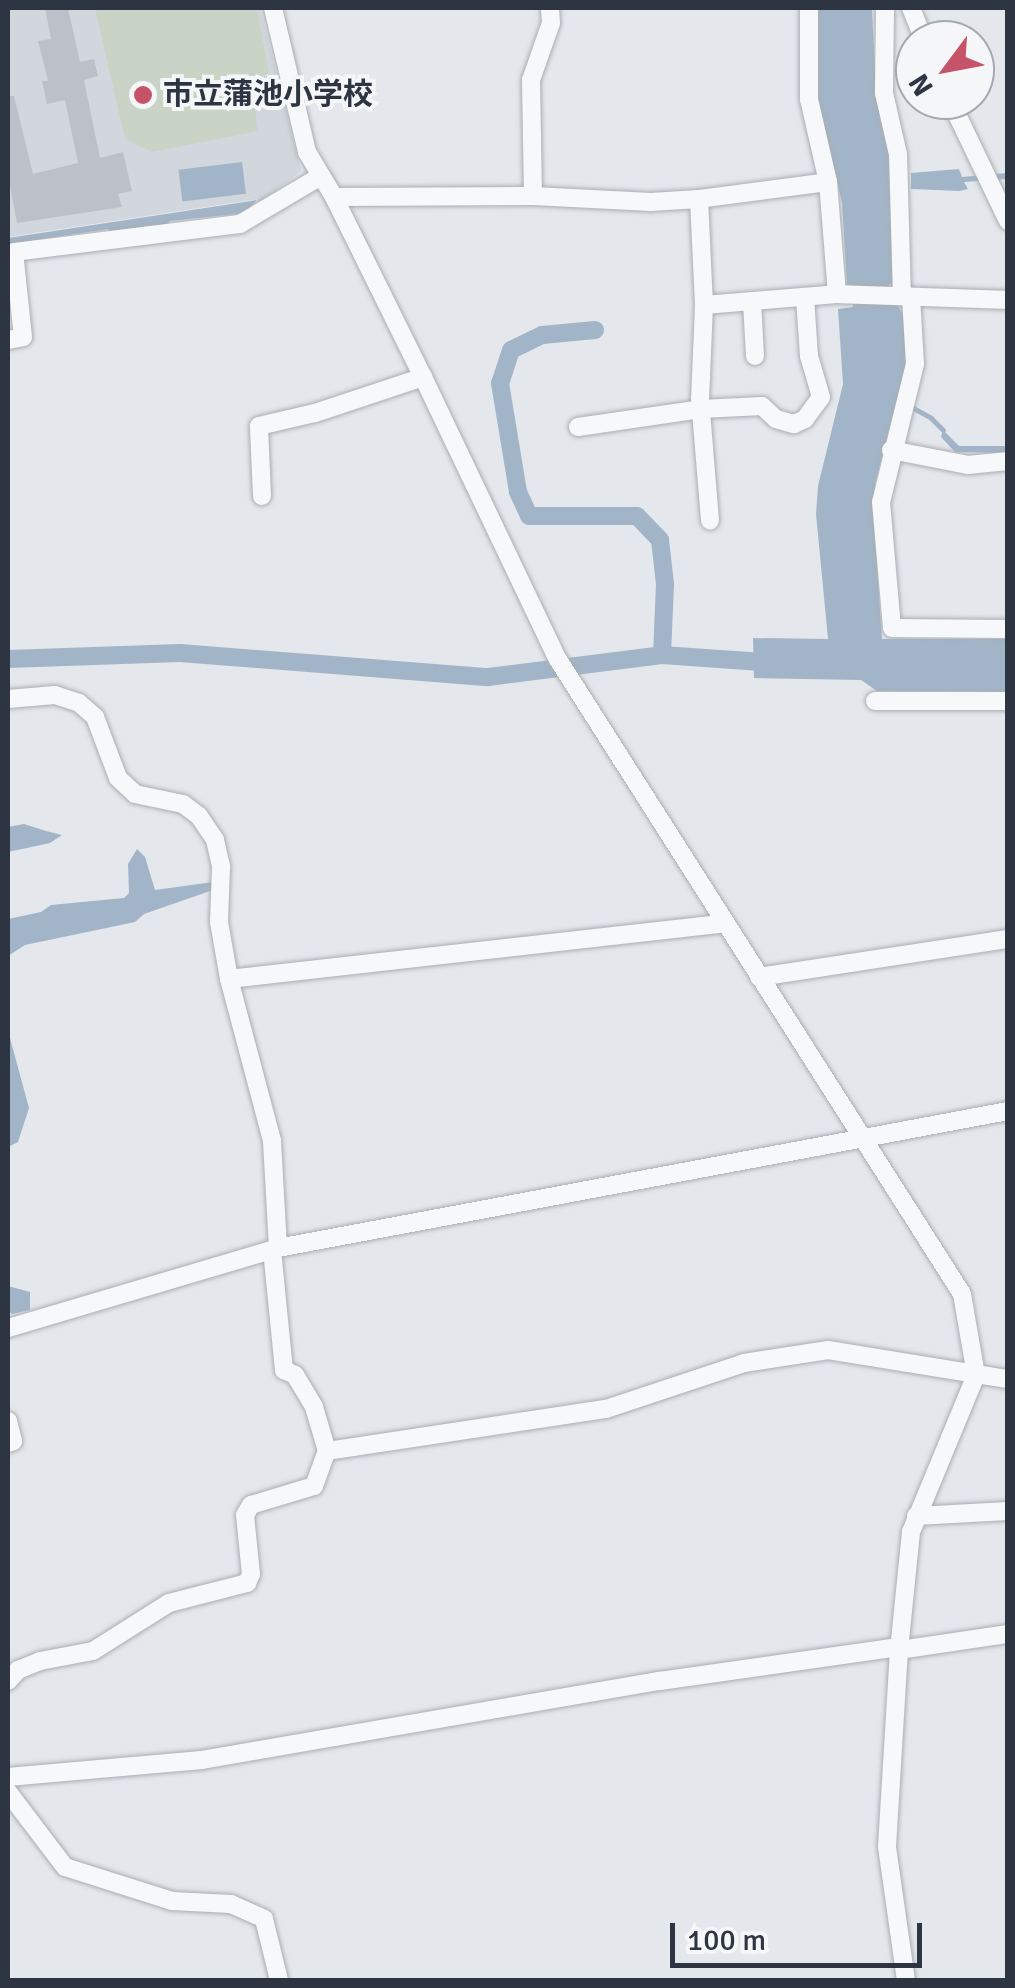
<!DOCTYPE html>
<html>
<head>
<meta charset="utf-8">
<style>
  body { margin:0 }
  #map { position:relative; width:1015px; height:1988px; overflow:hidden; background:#e4e7eb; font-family:Signika,"Noto Sans JP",sans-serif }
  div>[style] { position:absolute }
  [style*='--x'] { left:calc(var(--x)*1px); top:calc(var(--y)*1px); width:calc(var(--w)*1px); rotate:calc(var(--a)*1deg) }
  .built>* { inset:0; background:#d2d6dd }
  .green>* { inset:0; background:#cad4c6 }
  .water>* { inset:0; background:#a2b5c8; transform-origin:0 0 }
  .stream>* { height:5px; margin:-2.5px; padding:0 2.5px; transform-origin:2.5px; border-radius:2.5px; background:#a2b5c8 }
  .canal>* { height:18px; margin:-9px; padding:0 9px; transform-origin:9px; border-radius:9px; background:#a2b5c8 }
  .building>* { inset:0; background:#bcc0c8; transform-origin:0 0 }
  .roads { filter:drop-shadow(0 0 2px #a9aeb5) drop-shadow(0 0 2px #a9aeb5) }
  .minor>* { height:18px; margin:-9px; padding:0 9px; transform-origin:9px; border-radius:9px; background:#f7f8f9 }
  .dots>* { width:28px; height:28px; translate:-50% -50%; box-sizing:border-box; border:5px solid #f4f6f8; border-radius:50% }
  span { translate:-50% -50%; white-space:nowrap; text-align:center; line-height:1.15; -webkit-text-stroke:8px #f4f6f8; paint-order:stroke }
  .poi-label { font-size:30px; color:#2d3543; font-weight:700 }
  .left { translate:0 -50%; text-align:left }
  .frame { position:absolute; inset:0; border:10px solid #2d3543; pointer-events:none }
  .north { position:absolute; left:895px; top:20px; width:100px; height:100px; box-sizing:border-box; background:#f4f6f8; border:2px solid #a4a9b0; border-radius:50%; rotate:238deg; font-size:28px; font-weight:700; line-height:40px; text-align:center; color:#2d3543 }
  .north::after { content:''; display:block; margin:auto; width:35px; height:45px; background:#c65367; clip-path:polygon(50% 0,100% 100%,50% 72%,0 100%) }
  .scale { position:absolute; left:670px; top:1923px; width:252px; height:45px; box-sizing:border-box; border:5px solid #2d3543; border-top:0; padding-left:12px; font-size:30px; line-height:35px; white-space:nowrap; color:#2d3543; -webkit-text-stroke:8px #f4f6f8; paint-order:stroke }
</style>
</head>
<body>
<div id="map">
  <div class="built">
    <i style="clip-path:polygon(8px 8px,260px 8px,301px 171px,259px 203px,257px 199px,8px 237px)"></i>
  </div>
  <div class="green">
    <i style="clip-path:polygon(95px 8px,257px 8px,269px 73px,251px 81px,258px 131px,152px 152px,125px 139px)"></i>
  </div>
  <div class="water">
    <i style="clip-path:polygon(817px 8px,872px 8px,876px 95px,891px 163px,896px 283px,889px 284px,891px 304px,897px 305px,906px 318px,906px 364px,875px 484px,873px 510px,882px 639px,1007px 639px,1007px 692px,877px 691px,861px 680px,754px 678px,753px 638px,828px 639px,816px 514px,818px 486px,843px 384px,838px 309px,853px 307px,853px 287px,847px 284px,842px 203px,818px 100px)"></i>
    <i style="left:242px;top:162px;width:32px;height:64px;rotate:83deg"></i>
    <i style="clip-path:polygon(959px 169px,962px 177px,1007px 173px,1007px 179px,964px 182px,968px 189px,959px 191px,911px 189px,911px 173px)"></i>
    <i style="clip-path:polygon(257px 200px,244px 213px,170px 221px,165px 227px,113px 235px,108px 229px,8px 244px,8px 238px)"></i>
    <i style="clip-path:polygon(943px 430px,959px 446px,1007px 446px,1007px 453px,955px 452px,941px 437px)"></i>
    <i style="clip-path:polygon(24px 824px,46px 831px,62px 835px,50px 843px,8px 852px,8px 827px)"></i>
    <i style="clip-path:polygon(137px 849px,145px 857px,155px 890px,213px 882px,213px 890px,144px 914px,135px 922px,25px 945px,8px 956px,8px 919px,41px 912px,51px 905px,124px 898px,129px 893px,128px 864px)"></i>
    <i style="clip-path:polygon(8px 989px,10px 1038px,29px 1108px,18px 1142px,8px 1147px)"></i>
    <i style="clip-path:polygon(8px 1286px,30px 1292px,30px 1310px,12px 1314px,8px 1311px)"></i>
  </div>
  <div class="stream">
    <i style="--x:897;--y:399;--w:39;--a:29"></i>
    <i style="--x:931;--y:418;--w:17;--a:45"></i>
  </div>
  <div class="canal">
    <i style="--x:595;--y:330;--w:53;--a:174.6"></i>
    <i style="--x:542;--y:335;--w:34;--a:154"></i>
    <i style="--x:511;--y:350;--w:35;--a:108"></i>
    <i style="--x:500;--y:383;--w:110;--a:80.6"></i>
    <i style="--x:518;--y:492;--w:26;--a:65"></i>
    <i style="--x:529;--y:516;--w:108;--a:0"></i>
    <i style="--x:637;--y:516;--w:33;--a:46"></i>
    <i style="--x:660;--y:540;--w:44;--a:83.5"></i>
    <i style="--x:665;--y:584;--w:71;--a:92.4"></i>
    <i style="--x:8;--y:659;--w:172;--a:-2"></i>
    <i style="--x:180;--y:653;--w:309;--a:4.5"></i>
    <i style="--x:488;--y:677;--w:175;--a:-7.2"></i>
    <i style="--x:662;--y:655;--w:114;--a:4"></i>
  </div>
  <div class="building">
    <i style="clip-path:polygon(45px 8px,68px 8px,80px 62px,94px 59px,98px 76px,84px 80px,100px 158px,123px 152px,132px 191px,118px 194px,122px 207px,17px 223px,8px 175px,8px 96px,14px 96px,33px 174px,78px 163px,65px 100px,47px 104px,42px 81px,48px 81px,38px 41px,51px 39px)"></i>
    <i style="left:270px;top:83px;width:16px;height:14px;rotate:76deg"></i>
  </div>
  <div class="roads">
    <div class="minor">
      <i style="--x:273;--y:8;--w:148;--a:76.7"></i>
      <i style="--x:307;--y:152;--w:52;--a:59"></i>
      <i style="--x:334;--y:197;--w:201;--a:63.7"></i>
      <i style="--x:423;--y:377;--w:311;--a:64.5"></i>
      <i style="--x:557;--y:658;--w:754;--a:57.51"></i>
      <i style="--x:962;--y:1294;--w:82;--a:80.2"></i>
      <i style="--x:976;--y:1375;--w:170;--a:112.5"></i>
      <i style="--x:911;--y:1532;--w:119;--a:95.8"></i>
      <i style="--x:899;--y:1650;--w:197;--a:93.5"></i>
      <i style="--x:887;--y:1847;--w:134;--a:81.9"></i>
      <i style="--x:885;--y:8;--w:85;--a:90.7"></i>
      <i style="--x:884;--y:93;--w:63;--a:77.1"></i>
      <i style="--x:898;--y:154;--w:142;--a:88.4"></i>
      <i style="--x:911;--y:8;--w:35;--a:68"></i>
      <i style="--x:950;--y:100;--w:134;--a:64.4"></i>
      <i style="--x:533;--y:196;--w:116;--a:-91"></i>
      <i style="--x:531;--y:80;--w:60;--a:-70.7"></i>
      <i style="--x:551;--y:23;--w:15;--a:-94"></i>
      <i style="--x:334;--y:197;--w:199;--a:-0.3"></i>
      <i style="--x:533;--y:196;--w:118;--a:2.9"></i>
      <i style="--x:651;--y:202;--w:48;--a:-3.6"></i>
      <i style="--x:699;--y:199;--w:106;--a:87.3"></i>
      <i style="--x:704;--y:305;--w:133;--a:-4.7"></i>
      <i style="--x:837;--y:294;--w:112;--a:-94.6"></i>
      <i style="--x:828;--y:182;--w:85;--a:-102.9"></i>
      <i style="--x:809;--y:99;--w:91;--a:-90"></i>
      <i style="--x:699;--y:199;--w:130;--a:-7.5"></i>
      <i style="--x:837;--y:294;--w:171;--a:2"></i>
      <i style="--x:911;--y:297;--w:67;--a:86.6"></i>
      <i style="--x:915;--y:364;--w:142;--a:103.8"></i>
      <i style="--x:881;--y:502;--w:126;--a:85"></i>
      <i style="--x:892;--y:628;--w:116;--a:0.5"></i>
      <i style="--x:752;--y:301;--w:55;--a:86.9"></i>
      <i style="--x:704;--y:305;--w:94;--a:92.4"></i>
      <i style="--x:700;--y:399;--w:122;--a:85.3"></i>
      <i style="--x:8;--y:340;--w:15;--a:-11"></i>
      <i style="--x:23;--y:337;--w:85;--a:-96"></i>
      <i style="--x:14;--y:252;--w:228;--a:-7.1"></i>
      <i style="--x:240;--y:224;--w:92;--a:-30.7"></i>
      <i style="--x:578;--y:427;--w:124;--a:-8.3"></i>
      <i style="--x:701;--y:409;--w:61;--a:-2.8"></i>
      <i style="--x:762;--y:406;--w:19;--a:43"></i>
      <i style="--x:776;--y:419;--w:19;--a:16"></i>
      <i style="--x:794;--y:424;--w:12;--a:-24"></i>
      <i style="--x:805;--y:419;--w:27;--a:-54"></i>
      <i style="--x:821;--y:397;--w:43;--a:-106.3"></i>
      <i style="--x:809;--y:356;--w:59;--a:-93.9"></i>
      <i style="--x:891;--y:450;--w:78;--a:11"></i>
      <i style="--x:968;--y:465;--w:40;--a:-5.7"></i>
      <i style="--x:262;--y:496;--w:70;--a:-92.5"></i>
      <i style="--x:259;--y:426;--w:57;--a:-13.1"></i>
      <i style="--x:315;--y:413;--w:114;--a:-18.4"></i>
      <i style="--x:8;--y:699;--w:47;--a:-4.9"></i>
      <i style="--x:55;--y:695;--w:25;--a:18"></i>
      <i style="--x:79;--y:703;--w:21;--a:41"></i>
      <i style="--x:95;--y:717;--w:65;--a:69.3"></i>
      <i style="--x:118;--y:778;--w:23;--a:43"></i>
      <i style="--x:135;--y:794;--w:49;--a:11.8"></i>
      <i style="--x:183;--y:804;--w:20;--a:37"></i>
      <i style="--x:199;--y:816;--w:29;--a:56"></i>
      <i style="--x:215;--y:840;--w:28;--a:77"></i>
      <i style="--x:221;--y:867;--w:55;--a:92.1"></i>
      <i style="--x:219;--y:922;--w:58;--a:80"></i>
      <i style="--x:229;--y:979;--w:168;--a:75.1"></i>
      <i style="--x:272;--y:1141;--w:107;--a:86.8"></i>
      <i style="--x:278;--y:1248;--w:743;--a:-10.63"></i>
      <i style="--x:875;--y:701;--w:133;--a:0"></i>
      <i style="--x:759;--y:977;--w:252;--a:-8.7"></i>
      <i style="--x:229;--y:979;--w:499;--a:-6.4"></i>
      <i style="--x:272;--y:1250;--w:121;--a:84.3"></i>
      <i style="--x:284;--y:1370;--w:12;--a:24"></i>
      <i style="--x:295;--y:1375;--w:37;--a:59"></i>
      <i style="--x:314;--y:1407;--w:46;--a:73.5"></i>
      <i style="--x:8;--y:1328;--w:282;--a:-16.5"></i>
      <i style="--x:8;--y:1421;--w:21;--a:76"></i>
      <i style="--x:13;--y:1441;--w:5;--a:158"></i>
      <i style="--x:916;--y:1516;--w:92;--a:-3.1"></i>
      <i style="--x:899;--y:1650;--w:110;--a:-8.4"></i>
      <i style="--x:8;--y:1681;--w:15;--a:-48"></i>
      <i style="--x:18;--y:1670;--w:24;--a:-22"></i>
      <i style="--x:40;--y:1661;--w:54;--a:-10.7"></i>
      <i style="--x:93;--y:1651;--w:90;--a:-32.3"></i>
      <i style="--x:169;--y:1603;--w:81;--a:-14.4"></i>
      <i style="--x:247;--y:1583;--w:10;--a:-66"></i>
      <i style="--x:251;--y:1574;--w:59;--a:-95.8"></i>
      <i style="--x:245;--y:1515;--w:12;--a:-59"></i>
      <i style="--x:251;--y:1505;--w:66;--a:-16.8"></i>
      <i style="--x:314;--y:1486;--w:37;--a:-70"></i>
      <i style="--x:327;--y:1451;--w:282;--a:-8.6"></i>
      <i style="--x:606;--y:1409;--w:145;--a:-18.4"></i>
      <i style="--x:744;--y:1363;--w:85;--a:-8.8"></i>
      <i style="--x:828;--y:1350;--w:182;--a:9.2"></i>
      <i style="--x:8;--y:1777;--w:194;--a:-5"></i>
      <i style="--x:201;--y:1760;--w:466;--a:-9.8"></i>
      <i style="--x:660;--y:1681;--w:241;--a:-8.1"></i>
      <i style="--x:8;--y:1792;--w:94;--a:52.8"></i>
      <i style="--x:65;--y:1867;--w:112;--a:17.6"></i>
      <i style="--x:172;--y:1901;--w:59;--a:2.9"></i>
      <i style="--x:231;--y:1904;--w:36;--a:24"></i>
      <i style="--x:264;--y:1919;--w:63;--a:76.2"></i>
    </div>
  </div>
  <div class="dots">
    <i style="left:143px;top:95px;background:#c65367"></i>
  </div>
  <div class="poi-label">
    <span class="left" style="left:163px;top:95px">市立蒲池小学校</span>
  </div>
  <div class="frame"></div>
  <div class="north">N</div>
  <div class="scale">100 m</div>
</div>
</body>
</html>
